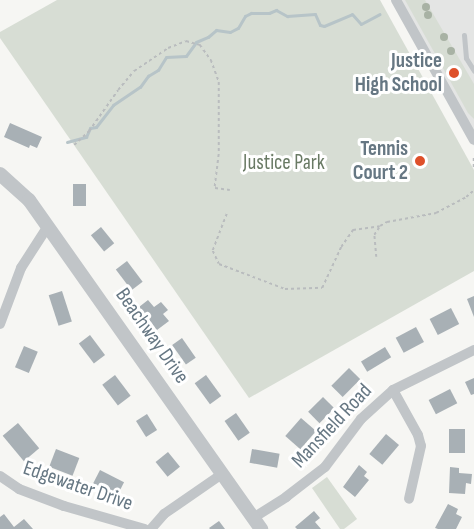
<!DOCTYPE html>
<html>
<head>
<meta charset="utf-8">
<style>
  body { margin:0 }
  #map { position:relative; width:474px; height:529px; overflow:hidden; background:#f6f6f3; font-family:"Sofia Sans Condensed",sans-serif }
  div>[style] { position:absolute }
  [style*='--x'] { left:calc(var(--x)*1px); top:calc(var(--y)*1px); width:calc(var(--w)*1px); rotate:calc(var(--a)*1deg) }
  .built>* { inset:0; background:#e4e5e4 }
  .green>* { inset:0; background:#d7ddd4 }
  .stream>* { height:3px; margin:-1.5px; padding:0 1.5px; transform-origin:1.5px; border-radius:1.5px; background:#b7c4c8 }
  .building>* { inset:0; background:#a8b0b5; transform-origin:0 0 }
  .path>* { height:1.5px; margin-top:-0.75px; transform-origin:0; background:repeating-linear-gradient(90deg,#b9bcbe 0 3px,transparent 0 6px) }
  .service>* { height:5px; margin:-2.5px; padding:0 2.5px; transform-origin:2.5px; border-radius:2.5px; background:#c1c5c8 }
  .minor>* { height:10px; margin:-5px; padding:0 5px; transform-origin:5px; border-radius:5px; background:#c1c5c8 }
  .tertiary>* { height:14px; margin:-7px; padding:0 7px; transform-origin:7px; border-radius:7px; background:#c1c5c8 }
  .trees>* { width:8px; height:8px; margin:-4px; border-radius:50%; background:#a8b2a4 }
  .dots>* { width:16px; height:16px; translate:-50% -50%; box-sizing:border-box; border:3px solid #fff; border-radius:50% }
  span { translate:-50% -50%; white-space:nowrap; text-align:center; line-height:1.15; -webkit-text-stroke:6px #fff; paint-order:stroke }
  .poi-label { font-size:21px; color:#667783; font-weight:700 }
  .right { translate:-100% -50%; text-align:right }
  .park-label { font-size:21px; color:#697a64 }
  .street-label { font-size:21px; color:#667783 }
</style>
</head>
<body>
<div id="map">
  <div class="built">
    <i style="clip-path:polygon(393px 0,474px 0,474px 146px)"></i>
  </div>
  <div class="green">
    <i style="clip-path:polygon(57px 0,380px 0,474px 170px,474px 271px,249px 398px,0 38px,0 32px)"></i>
    <i style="clip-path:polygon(405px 0,425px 0,474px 84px,474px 119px,468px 113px)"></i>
    <i style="clip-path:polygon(327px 477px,357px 519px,344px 529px,340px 529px,312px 488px)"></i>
  </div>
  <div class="stream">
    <i style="--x:67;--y:142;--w:20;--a:-15"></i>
    <i style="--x:86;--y:137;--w:10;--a:-66"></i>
    <i style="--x:90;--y:128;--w:6;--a:-9"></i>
    <i style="--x:96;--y:127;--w:28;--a:-52"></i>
    <i style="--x:113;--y:105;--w:32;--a:-34"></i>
    <i style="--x:140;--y:87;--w:14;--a:-54"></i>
    <i style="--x:148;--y:76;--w:12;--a:-31"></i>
    <i style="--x:158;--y:70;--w:15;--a:-58"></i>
    <i style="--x:166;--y:57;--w:20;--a:-3"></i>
    <i style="--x:186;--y:56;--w:17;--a:-54"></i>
    <i style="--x:196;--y:42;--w:13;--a:-23"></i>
    <i style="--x:208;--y:37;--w:11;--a:-41"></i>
    <i style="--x:216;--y:30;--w:14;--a:8"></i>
    <i style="--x:230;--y:32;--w:9;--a:-27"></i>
    <i style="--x:238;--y:28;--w:14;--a:-60"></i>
    <i style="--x:245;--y:16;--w:7;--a:-27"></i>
    <i style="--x:251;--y:13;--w:18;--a:0"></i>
    <i style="--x:269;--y:13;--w:8;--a:-23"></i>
    <i style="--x:276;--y:10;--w:13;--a:29"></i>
    <i style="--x:287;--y:16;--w:28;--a:-4"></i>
    <i style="--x:315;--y:14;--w:12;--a:66"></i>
    <i style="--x:320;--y:25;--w:4;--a:14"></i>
    <i style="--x:324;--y:26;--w:30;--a:-23"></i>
    <i style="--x:352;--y:14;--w:13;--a:48"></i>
    <i style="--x:361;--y:24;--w:21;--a:-28"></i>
  </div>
  <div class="building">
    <i style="clip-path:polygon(10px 123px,42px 137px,37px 148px,30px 145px,29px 148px,4px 137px)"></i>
    <i style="left:73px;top:184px;width:13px;height:22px"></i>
    <i style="left:101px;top:227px;width:21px;height:13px;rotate:51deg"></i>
    <i style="left:127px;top:261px;width:26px;height:14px;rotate:53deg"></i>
    <i style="left:62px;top:291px;width:32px;height:14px;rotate:72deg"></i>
    <i style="clip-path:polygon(474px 296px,474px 317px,467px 299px)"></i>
    <i style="clip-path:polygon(148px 300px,154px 307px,161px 302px,168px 310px,163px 314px,169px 321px,157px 330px,139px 307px)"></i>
    <i style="left:451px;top:308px;width:18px;height:24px;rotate:63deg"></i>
    <i style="left:416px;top:327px;width:17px;height:23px;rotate:62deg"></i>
    <i style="left:90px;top:335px;width:25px;height:14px;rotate:53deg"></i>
    <i style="left:182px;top:338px;width:24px;height:12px;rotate:55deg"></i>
    <i style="left:24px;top:346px;width:15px;height:23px;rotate:23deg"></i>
    <i style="left:385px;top:347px;width:12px;height:28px;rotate:59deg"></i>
    <i style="left:349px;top:368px;width:16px;height:25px;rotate:45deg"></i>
    <i style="left:115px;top:375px;width:26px;height:16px;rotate:53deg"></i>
    <i style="left:206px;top:375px;width:26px;height:14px;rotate:54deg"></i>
    <i style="clip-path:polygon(474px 378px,474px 394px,471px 395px,465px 382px)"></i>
    <i style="left:450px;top:389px;width:16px;height:24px;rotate:63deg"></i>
    <i style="left:323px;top:397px;width:16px;height:21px;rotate:45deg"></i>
    <i style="left:236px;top:413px;width:24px;height:14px;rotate:55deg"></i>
    <i style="left:147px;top:414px;width:19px;height:13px;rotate:58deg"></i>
    <i style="left:301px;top:418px;width:20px;height:24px;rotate:41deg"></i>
    <i style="left:18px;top:423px;width:33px;height:20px;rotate:50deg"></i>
    <i style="left:449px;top:429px;width:16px;height:24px"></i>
    <i style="left:386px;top:434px;width:17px;height:26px;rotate:40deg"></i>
    <i style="left:56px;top:449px;width:25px;height:19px;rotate:21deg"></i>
    <i style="left:252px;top:449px;width:28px;height:14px;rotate:10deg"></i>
    <i style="left:168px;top:452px;width:19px;height:16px;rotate:51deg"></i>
    <i style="clip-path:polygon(359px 465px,367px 472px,364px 476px,369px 480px,355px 497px,343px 487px)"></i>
    <i style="clip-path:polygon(450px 467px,459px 468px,459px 473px,472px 474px,471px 484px,466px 483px,465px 494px,449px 493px)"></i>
    <i style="left:100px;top:470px;width:27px;height:15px;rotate:27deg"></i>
    <i style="clip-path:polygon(448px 504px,458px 509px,456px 514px,462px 517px,456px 529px,438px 529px,435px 528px)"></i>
    <i style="clip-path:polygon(314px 511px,320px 518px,315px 522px,321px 529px,297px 529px,295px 527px)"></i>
    <i style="clip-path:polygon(4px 514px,14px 527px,24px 519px,33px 529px,0 529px,0 517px)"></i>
    <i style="clip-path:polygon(219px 521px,225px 529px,210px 529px,209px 528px)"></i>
  </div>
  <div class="path">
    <i style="--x:74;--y:145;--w:21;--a:-43"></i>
    <i style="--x:89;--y:131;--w:50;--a:-54.7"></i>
    <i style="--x:118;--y:90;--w:25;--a:-50"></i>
    <i style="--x:134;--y:71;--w:41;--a:-34.1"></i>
    <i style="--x:168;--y:48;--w:19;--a:-21"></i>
    <i style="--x:186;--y:41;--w:15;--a:16"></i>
    <i style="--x:200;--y:45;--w:19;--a:54"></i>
    <i style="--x:211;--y:60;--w:23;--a:70"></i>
    <i style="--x:219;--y:82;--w:72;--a:90"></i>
    <i style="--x:219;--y:154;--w:34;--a:97"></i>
    <i style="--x:215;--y:188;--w:15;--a:8"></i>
    <i style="--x:474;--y:158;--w:10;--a:90"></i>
    <i style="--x:227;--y:214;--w:40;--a:111"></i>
    <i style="--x:213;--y:251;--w:14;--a:65"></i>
    <i style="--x:219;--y:264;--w:71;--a:20.7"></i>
    <i style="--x:285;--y:289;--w:37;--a:-2"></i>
    <i style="--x:322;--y:288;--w:45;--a:-65.1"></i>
    <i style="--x:341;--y:247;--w:21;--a:-55"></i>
    <i style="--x:353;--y:230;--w:27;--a:-8"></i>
    <i style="--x:376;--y:257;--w:22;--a:-95"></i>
    <i style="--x:374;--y:235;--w:11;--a:-56"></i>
    <i style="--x:380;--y:226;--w:8;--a:-30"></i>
    <i style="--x:387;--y:222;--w:50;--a:-10.4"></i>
    <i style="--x:436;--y:213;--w:34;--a:-28"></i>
    <i style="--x:466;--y:197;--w:11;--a:-41"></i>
  </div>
  <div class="service">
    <i style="--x:464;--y:35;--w:23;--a:85"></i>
    <i style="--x:466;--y:58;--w:15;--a:58"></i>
  </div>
  <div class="minor">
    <i style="--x:396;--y:0;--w:160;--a:60.9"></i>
    <i style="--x:0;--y:324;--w:60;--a:-69.4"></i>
    <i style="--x:21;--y:268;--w:50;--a:-57.3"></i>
    <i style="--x:393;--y:390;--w:51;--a:60.9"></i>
    <i style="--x:418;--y:435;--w:11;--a:75"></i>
    <i style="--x:421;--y:446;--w:54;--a:102.8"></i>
    <i style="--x:0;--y:476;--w:23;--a:34"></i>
    <i style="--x:19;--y:489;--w:48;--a:20.7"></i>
    <i style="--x:64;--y:506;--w:84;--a:15.9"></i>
    <i style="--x:253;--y:518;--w:39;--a:-32"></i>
    <i style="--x:286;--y:497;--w:49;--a:-37.6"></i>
    <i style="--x:325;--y:467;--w:60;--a:-53.1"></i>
    <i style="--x:361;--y:419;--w:43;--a:-42.2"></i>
    <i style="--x:393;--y:390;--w:90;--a:-26.3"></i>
    <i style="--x:151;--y:529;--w:20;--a:-49"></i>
    <i style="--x:164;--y:514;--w:70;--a:-34.6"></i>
  </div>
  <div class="tertiary">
    <i style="--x:0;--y:174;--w:39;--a:42"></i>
    <i style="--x:29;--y:200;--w:403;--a:54.8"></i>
  </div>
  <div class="trees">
    <i style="left:426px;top:7px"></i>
    <i style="left:428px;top:15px"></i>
    <i style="left:444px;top:37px"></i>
    <i style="left:451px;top:51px"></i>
  </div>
  <div class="dots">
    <i style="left:454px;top:73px;background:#de502a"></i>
    <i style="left:420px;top:161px;background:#de502a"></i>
  </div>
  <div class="poi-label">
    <span class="right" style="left:442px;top:73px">Justice<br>High School</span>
    <span class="right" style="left:408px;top:161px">Tennis<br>Court 2</span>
  </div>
  <div class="park-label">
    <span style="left:284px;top:163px">Justice Park</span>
  </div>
  <div class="street-label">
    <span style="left:152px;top:336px;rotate:55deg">Beachway Drive</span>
    <span style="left:332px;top:426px;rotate:-47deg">Mansfield Road</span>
    <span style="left:78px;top:486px;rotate:19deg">Edgewater Drive</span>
  </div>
</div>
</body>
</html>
